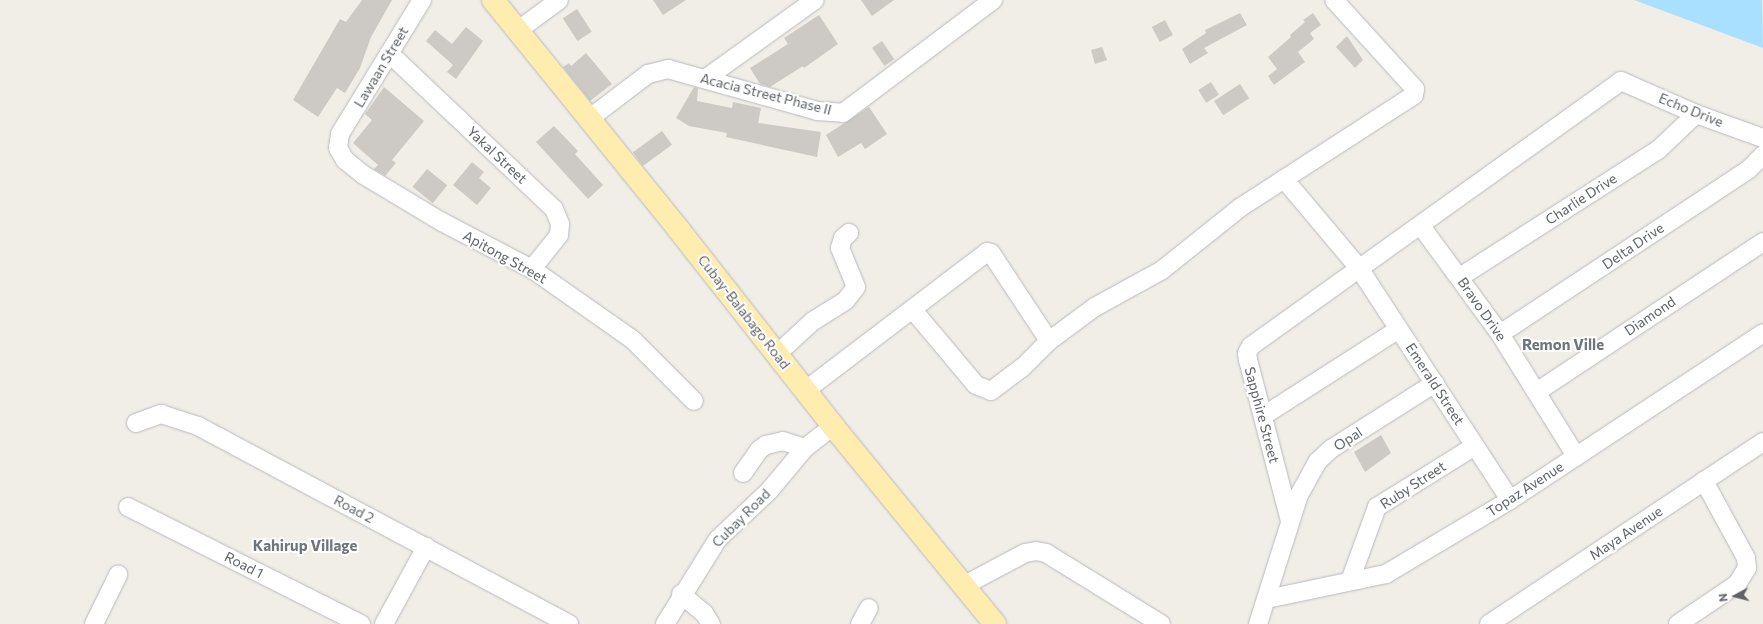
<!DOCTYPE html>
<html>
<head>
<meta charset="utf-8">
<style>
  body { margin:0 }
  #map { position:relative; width:1763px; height:624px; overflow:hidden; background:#f1eee7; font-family:Commissioner,sans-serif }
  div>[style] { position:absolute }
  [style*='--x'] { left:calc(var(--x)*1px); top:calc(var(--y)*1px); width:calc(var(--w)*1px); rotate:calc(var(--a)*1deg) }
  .water>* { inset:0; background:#aae0ff }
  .building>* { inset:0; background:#cdc9c4; transform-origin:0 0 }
  .roads { filter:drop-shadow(0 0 1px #b7babe) drop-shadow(0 0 1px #b7babe) }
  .minor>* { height:18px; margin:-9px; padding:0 9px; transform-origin:9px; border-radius:9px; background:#fff }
  .major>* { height:22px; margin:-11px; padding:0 11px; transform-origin:11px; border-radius:11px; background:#ffecaf }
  span { translate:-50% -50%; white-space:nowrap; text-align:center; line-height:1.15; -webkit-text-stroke:4px #fff; paint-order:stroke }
  .street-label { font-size:14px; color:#5e6368 }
  .neighbourhood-label { font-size:15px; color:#6f767a; font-weight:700 }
  .north { position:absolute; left:1715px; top:576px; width:40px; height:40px; -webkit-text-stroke:3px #fff; paint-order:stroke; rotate:263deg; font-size:11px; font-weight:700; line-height:16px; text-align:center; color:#5e6368 }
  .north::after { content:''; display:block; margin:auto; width:14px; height:18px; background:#5e6368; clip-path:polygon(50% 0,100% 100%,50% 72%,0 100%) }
</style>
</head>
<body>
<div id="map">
  <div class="water">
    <i style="clip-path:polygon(1634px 0,1762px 0,1763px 48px,1747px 42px)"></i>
  </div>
  <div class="building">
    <i style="clip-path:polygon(362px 0,392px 0,371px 37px,360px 68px,345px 93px,337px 88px,318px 117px,293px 100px,340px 19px,346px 22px)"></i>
    <i style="clip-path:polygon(653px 0,686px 0,663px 15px)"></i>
    <i style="clip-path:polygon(861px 0,894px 0,872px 16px)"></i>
    <i style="left:577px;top:9px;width:27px;height:17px;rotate:57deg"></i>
    <i style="clip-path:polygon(1240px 13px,1247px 25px,1204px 48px,1208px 53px,1190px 64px,1182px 49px,1206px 33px,1205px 30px)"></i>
    <i style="clip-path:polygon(1313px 13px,1321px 25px,1310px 33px,1314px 39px,1298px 52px,1305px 62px,1274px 85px,1268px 76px,1277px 69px,1268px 57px,1291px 37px,1290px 35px,1305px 22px,1303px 20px)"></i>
    <i style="clip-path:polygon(819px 15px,838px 44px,804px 68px,803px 66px,770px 87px,760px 84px,750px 68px,788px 44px,784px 38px)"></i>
    <i style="left:1165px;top:20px;width:17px;height:15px;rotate:62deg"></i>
    <i style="clip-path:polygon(466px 27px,483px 41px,456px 79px,447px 72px,453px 65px,426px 41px,435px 30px,452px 44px)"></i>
    <i style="clip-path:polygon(1347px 36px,1363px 60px,1355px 68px,1336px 47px)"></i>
    <i style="left:882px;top:41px;width:22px;height:12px;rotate:56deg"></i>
    <i style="clip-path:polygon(1102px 47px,1107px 60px,1095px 64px,1091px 50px)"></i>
    <i style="clip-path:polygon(586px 53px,612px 84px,590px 101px,563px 67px,569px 63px,571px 66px)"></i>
    <i style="left:1211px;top:82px;width:15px;height:15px;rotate:58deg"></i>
    <i style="left:1240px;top:84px;width:17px;height:31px;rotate:57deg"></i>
    <i style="clip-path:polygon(384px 87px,424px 121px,392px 160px,396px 163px,385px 176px,374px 169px,378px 165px,353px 143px,372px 120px,365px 114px)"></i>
    <i style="clip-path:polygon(694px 87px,698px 88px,697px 101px,732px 108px,733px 102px,761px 108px,758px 123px,821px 132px,817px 157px,726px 137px,727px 133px,689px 126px,676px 118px)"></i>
    <i style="clip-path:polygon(869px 107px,887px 134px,865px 149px,861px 143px,838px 157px,826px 135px)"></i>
    <i style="clip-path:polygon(554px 126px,578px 151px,575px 154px,603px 185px,588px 199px,536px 142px)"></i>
    <i style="left:662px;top:131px;width:17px;height:36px;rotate:54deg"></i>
    <i style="clip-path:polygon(472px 162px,484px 172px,479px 178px,491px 188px,477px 205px,453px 185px)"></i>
    <i style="left:427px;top:169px;width:26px;height:23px;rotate:39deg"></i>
    <i style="clip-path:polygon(1381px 435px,1391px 453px,1365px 472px,1354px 452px)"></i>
  </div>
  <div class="roads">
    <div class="minor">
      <i style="--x:422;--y:0;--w:157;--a:121.5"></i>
      <i style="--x:340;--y:134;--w:14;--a:98"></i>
      <i style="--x:338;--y:148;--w:14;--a:60"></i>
      <i style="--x:345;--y:160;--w:22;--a:39"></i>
      <i style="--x:362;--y:174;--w:93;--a:31"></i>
      <i style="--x:442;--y:222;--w:102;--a:27.6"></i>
      <i style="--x:532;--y:269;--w:123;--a:35.1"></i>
      <i style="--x:633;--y:340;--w:86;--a:45"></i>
      <i style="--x:517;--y:31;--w:52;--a:-36.4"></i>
      <i style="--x:389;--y:53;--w:227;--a:43.4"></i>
      <i style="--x:554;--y:209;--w:16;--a:68"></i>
      <i style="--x:560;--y:224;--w:11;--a:95"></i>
      <i style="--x:559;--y:235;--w:43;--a:128.5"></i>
      <i style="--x:705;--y:79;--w:135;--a:-35.7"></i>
      <i style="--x:590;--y:118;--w:73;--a:-37.2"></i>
      <i style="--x:648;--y:74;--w:21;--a:-14"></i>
      <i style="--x:668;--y:69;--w:155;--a:15.7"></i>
      <i style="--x:817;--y:111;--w:26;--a:4"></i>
      <i style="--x:843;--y:113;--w:188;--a:-37"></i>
      <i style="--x:1284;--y:179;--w:116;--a:49.9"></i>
      <i style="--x:1359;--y:268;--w:277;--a:56.9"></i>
      <i style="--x:1421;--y:226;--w:134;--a:53.8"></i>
      <i style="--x:1500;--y:334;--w:144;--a:58.1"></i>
      <i style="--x:1460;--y:277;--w:235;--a:-32.7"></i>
      <i style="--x:1658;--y:150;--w:52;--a:-43.5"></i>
      <i style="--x:913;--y:310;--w:98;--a:50"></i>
      <i style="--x:976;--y:385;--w:16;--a:22"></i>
      <i style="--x:991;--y:391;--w:39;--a:-37"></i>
      <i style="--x:1022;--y:368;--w:38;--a:-45"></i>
      <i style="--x:1049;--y:341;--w:57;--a:-36.5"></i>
      <i style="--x:1095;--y:307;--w:77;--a:-28.9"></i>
      <i style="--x:1162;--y:270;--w:101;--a:-38.6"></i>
      <i style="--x:1241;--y:207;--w:206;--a:-32.9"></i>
      <i style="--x:1414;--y:95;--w:6;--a:-81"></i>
      <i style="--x:1415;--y:89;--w:120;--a:-132.3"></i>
      <i style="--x:1500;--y:334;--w:299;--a:-33.5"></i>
      <i style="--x:1749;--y:169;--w:20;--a:-45"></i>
      <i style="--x:776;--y:355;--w:50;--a:-42.6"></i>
      <i style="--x:813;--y:321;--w:39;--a:-32"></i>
      <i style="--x:846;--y:300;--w:16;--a:-52"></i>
      <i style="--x:856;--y:287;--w:42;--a:-112.3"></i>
      <i style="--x:840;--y:248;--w:10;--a:-73"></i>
      <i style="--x:843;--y:238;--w:8;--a:-40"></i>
      <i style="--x:806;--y:390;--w:228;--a:-37.3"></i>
      <i style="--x:987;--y:252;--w:4;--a:14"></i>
      <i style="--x:991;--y:253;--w:105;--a:56.6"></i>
      <i style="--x:1538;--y:391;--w:270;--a:-33.5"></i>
      <i style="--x:1263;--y:416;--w:161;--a:-32.6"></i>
      <i style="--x:136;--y:423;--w:27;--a:-20"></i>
      <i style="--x:161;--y:414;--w:39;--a:18"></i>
      <i style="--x:198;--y:426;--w:421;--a:28.1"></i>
      <i style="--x:743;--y:473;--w:28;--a:-55"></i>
      <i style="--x:759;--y:450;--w:9;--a:-36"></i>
      <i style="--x:766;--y:445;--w:17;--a:-13"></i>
      <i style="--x:783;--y:441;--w:23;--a:18"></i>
      <i style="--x:128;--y:507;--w:261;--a:26.7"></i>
      <i style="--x:1290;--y:521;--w:166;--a:-104.6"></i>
      <i style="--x:1248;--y:360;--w:7;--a:-98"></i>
      <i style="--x:1247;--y:353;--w:8;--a:-60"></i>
      <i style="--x:1251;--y:346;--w:455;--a:-35.6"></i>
      <i style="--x:1621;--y:81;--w:82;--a:23.7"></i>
      <i style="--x:1696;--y:114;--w:71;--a:19.7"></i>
      <i style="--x:1350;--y:581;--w:79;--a:-70"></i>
      <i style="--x:1377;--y:507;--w:115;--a:-31.9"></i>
      <i style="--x:965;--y:585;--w:68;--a:-28.1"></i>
      <i style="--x:1025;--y:553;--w:11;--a:-10"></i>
      <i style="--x:1036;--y:551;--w:10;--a:11"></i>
      <i style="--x:1046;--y:553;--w:135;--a:31.7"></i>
      <i style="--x:681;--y:594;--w:30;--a:40"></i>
      <i style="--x:704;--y:613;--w:13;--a:58"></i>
      <i style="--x:1267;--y:599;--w:122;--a:-11.9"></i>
      <i style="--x:1386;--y:574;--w:144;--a:-30.8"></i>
      <i style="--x:1510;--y:500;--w:303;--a:-33.4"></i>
      <i style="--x:94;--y:624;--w:55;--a:-63.9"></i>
      <i style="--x:384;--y:624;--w:88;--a:-61.4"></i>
      <i style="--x:665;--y:624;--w:100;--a:-58.1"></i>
      <i style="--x:718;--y:539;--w:70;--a:-43.3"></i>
      <i style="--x:769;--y:491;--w:56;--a:-50.1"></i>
      <i style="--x:805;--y:448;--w:36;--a:-38"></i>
      <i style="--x:860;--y:624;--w:18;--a:-61"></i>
      <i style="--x:1258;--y:624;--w:135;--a:-72.4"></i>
      <i style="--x:1299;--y:495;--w:38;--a:-61"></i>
      <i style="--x:1317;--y:462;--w:19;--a:-43"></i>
      <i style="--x:1331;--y:449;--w:123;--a:-32.4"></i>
      <i style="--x:1489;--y:624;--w:329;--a:-33.6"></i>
      <i style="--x:1678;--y:624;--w:71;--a:-34.1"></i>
      <i style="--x:1737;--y:584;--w:19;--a:-58"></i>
      <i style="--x:1747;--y:568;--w:10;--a:-96"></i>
      <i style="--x:1746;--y:558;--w:88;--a:-118.6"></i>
    </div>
    <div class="major">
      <i style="--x:493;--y:0;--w:296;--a:51"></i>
      <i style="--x:679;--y:230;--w:249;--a:51.8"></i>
      <i style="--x:833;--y:426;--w:256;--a:50.7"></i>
    </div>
  </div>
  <div class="street-label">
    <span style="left:381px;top:67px;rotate:-59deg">Lawaan Street</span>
    <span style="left:766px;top:94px;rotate:14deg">Acacia Street Phase II</span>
    <span style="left:1691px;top:110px;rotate:22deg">Echo Drive</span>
    <span style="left:497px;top:155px;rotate:43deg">Yakal Street</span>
    <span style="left:1581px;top:199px;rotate:-33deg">Charlie Drive</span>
    <span style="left:1633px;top:246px;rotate:-34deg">Delta Drive</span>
    <span style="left:505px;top:257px;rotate:29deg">Apitong Street</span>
    <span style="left:1482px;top:309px;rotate:55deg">Bravo Drive</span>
    <span style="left:744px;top:312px;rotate:52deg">Cubay-Balabago Road</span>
    <span style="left:1650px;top:316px;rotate:-34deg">Diamond</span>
    <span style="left:1435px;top:384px;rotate:57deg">Emerald Street</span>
    <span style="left:1262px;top:415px;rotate:75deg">Sapphire Street</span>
    <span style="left:1348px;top:439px;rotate:-33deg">Opal</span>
    <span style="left:1413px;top:485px;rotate:-33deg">Ruby Street</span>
    <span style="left:1525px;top:489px;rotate:-33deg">Topaz Avenue</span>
    <span style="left:354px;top:509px;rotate:28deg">Road 2</span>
    <span style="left:741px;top:518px;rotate:-45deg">Cubay Road</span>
    <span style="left:1626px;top:533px;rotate:-34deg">Maya Avenue</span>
    <span style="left:244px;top:565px;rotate:27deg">Road 1</span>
  </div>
  <div class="neighbourhood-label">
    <span style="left:1563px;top:345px">Remon Ville</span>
    <span style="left:305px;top:546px">Kahirup Village</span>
  </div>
  <div class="north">N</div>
</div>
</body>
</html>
